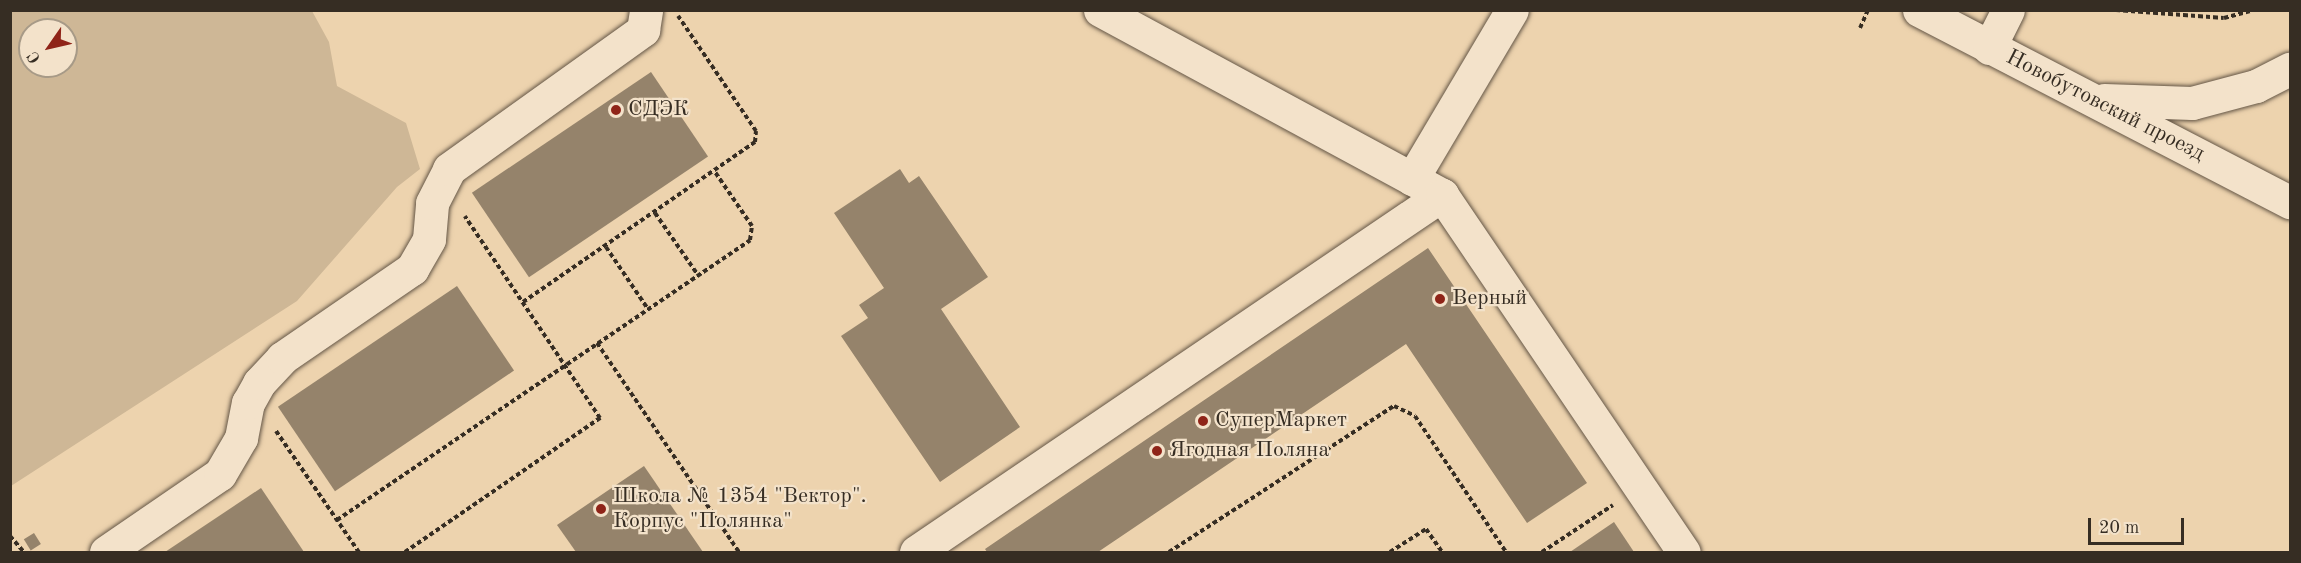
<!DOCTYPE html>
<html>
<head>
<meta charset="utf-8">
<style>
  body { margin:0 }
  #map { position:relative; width:2301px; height:563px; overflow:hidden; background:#edd3ae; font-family:"Old Standard TT",serif }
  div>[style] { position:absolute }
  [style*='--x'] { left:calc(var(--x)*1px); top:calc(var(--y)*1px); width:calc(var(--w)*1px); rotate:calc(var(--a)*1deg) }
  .green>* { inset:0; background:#ceb796 }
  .building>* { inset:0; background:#95836b; transform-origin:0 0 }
  .path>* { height:4px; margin-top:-2px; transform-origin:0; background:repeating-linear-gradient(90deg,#362d23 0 4.5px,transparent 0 7.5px) }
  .roads { filter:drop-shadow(0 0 2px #645646) drop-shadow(0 0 2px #645646) }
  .minor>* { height:33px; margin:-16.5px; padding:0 16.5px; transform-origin:16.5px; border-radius:16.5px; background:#f3e2ca }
  .dots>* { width:16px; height:16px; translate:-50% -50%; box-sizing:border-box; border:3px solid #f3e2ca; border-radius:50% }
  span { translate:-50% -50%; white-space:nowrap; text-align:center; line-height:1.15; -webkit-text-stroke:4.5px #f3e2ca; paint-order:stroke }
  .street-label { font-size:22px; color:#362d23 }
  .poi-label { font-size:22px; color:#362d23 }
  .left { translate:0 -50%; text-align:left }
  .frame { position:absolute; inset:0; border:12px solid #362d23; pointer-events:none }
  .north { position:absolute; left:18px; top:18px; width:60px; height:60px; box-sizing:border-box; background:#f3e2ca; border:2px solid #a79a87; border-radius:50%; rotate:236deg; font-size:16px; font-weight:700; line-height:24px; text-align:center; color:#362d23 }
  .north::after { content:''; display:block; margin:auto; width:21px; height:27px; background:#8f2418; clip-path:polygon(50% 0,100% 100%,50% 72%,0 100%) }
  .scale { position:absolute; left:2088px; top:518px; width:96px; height:27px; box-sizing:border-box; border:3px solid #362d23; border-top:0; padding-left:8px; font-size:18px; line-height:21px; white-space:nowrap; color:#362d23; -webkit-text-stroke:4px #f3e2ca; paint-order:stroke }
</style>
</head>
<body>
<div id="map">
  <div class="green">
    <i style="clip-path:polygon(evenodd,11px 10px,312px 11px,329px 42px,337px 86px,406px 123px,420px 169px,397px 187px,297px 301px,11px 486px,11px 10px,30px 30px,66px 30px,66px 66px,30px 66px,30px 30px)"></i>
  </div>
  <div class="building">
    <i style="left:651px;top:72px;width:102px;height:216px;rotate:56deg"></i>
    <i style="clip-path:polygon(900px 169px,909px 183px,919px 176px,988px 277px,941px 309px,1020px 427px,940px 482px,841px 336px,868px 318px,859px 305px,884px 288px,834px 213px)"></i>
    <i style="clip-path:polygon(1428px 248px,1587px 483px,1527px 523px,1406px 344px,1098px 552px,987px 552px,985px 549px)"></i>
    <i style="left:457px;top:286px;width:102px;height:216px;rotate:56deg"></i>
    <i style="clip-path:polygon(644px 466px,703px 552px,576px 552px,557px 525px)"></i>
    <i style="clip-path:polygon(261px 488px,304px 552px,165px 552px)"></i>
    <i style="clip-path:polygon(1614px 522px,1634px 552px,1570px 552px)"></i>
    <i style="left:34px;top:533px;width:13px;height:12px;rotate:58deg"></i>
  </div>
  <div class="path">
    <i style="--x:2116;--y:10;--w:108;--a:4.2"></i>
    <i style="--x:2224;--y:18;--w:30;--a:-15"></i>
    <i style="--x:1860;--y:28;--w:20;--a:-66"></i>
    <i style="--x:655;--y:213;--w:75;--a:55.3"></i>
    <i style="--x:606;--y:247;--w:75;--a:55.9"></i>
    <i style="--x:523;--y:302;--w:282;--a:-34.6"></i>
    <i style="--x:755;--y:142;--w:11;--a:-85"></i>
    <i style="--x:756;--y:131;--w:139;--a:-124.1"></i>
    <i style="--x:597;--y:343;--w:253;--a:55.8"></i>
    <i style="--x:276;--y:431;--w:147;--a:55.6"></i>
    <i style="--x:337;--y:520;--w:499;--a:-34.1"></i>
    <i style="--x:750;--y:240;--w:14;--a:-82"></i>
    <i style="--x:752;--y:226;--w:65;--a:-124.4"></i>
    <i style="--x:10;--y:536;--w:21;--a:49"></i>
    <i style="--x:405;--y:552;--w:237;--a:-34.5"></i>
    <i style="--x:600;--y:418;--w:243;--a:-123.8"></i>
    <i style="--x:1169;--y:552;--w:268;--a:-33"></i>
    <i style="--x:1394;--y:406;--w:23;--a:25"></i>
    <i style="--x:1415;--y:416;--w:164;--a:56.2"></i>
    <i style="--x:1390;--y:552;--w:43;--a:-32.6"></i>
    <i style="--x:1426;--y:529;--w:28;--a:55"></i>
    <i style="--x:1542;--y:552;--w:85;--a:-33.5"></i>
  </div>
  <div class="roads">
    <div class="minor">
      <i style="--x:1100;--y:10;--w:389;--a:28.4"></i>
      <i style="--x:1919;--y:10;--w:418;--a:27.4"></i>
      <i style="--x:1989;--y:48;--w:42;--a:-63.4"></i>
      <i style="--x:2104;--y:100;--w:88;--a:2"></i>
      <i style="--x:2192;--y:103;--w:66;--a:-14.9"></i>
      <i style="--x:2256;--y:86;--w:38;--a:-27"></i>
      <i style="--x:1412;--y:179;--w:196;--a:-59.4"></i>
      <i style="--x:106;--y:552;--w:138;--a:-34.4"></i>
      <i style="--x:220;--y:474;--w:42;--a:-59.7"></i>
      <i style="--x:241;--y:438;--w:36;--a:-79"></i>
      <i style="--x:248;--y:403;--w:23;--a:-61"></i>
      <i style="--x:259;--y:383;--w:34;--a:-47"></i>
      <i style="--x:282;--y:358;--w:158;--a:-34.4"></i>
      <i style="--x:412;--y:269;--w:34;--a:-60"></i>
      <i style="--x:429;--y:239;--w:36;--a:-85"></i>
      <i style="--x:432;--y:203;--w:38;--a:-63"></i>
      <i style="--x:449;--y:169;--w:239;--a:-35.6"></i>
      <i style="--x:643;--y:30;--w:20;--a:-81"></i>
      <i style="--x:916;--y:552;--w:636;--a:-34.17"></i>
      <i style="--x:1442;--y:195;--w:431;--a:55.9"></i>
    </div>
  </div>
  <div class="dots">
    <i style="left:616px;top:110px;background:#8f2418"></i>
    <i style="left:1440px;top:299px;background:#8f2418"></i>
    <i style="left:1203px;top:421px;background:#8f2418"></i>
    <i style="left:1157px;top:451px;background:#8f2418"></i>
    <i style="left:601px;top:509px;background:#8f2418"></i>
  </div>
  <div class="street-label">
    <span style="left:2105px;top:106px;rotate:27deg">Новобутовский проезд</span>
  </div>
  <div class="poi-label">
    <span class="left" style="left:628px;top:110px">СДЭК</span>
    <span class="left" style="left:1452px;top:299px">Верный</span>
    <span class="left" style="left:1215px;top:421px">СуперМаркет</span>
    <span class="left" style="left:1169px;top:451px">Ягодная Поляна</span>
    <span class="left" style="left:613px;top:509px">Школа № 1354 "Вектор".<br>Корпус "Полянка"</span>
  </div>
  <div class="frame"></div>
  <div class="north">С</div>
  <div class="scale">20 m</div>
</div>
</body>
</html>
